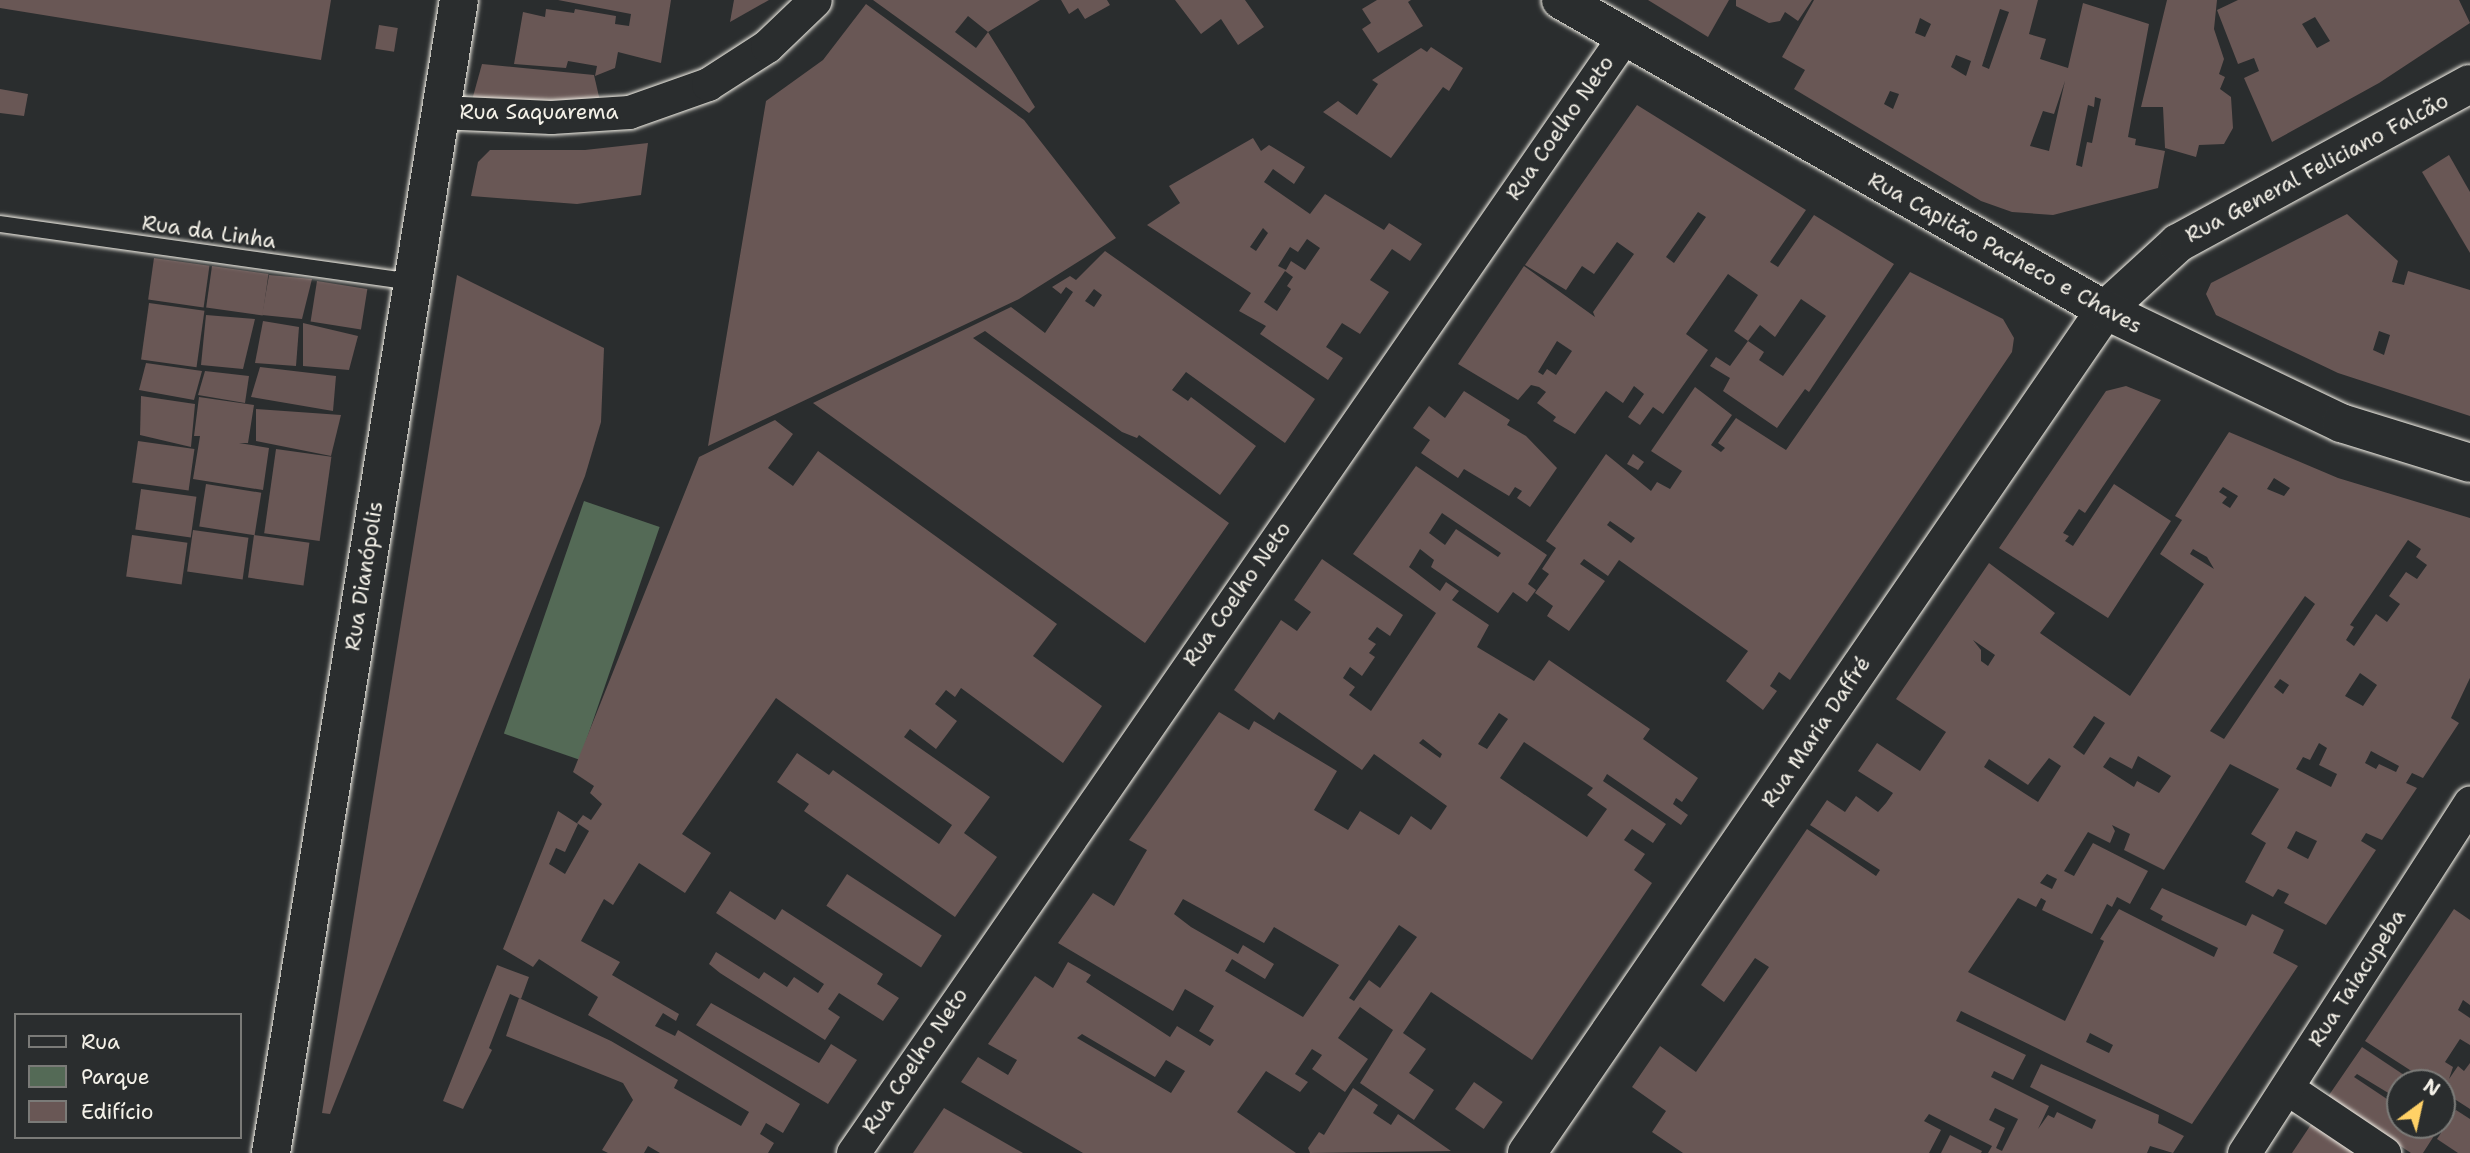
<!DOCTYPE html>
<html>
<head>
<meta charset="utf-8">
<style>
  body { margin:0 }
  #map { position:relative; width:2470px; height:1153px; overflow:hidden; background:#2a2d2e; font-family:"Shantell Sans",sans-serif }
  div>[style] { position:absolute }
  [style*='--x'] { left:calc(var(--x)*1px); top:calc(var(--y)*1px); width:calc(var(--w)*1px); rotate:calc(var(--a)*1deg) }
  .green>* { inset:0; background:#546a56; transform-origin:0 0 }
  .building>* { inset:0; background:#695755; transform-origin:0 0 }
  .roads { filter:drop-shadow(0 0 2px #f4f1e8) drop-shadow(0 0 2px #f4f1e8) }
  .service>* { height:16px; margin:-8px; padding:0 8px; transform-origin:8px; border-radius:8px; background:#2a2d2e }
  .minor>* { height:33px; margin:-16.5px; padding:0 16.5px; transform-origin:16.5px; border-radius:16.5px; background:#2a2d2e }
  .tertiary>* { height:38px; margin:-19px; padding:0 19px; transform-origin:19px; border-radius:19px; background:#2a2d2e }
  .secondary>* { height:38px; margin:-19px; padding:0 19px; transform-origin:19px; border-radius:19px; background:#2a2d2e }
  span { translate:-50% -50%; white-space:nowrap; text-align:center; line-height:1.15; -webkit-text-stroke:5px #2a2d2e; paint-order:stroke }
  .street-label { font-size:21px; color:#f4f1e8 }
  .legend { position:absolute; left:14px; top:1013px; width:228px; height:126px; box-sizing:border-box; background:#2a2d2e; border:2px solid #7b7b78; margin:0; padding:9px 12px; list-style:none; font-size:21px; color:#f4f1e8 }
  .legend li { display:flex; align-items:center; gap:14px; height:35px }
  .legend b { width:35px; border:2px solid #7b7b78 }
  .north { position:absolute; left:2386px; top:1069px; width:70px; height:70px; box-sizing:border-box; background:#2a2d2e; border:2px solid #7b7b78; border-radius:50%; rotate:33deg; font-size:19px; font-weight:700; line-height:28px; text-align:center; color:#f4f1e8 }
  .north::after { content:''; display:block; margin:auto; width:24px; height:32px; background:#ffd166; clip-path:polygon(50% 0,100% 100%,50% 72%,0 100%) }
</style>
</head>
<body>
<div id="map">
  <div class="green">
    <i style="left:584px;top:501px;width:80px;height:246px;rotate:19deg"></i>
  </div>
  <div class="building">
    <i style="clip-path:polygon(0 0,331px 0,321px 60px,0 8px)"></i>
    <i style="clip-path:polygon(558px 0,671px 0,661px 63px,618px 52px,615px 68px,595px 76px,597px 66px,568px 61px,566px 68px,514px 64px,523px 12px,545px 17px,546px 9px,574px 13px,575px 9px,616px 16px,615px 24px,629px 26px,631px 14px)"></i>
    <i style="clip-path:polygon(734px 0,769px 0,730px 22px)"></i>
    <i style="clip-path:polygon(873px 0,1040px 0,988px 32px,968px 16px,955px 32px,976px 48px,988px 32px,1035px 107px,1029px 113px)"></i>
    <i style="clip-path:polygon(1061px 0,1107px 0,1110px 5px,1085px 19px,1078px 8px,1069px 14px)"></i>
    <i style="clip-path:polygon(1175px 0,1245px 0,1264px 27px,1238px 45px,1221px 19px,1201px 34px)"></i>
    <i style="clip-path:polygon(1377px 0,1411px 0,1408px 2px,1423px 26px,1378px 53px,1362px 29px,1371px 23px,1362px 9px)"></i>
    <i style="clip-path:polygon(1648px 0,1729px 0,1708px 37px)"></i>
    <i style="clip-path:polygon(1736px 0,1812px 0,1798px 21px,1785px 12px,1780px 21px,1769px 23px,1736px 6px)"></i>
    <i style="clip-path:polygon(evenodd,1814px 0,2038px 0,2029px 34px,2046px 39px,2040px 59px,2068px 68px,2083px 3px,2149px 24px,2128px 137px,2136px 139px,2135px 145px,2165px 151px,2158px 188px,2053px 215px,2012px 212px,1981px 201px,1794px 89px,1805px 70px,1782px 57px,1814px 0,2000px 9px,2009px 12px,1989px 69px,1982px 66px,2000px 9px,1814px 0,1920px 18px,1931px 24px,1925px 37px,1915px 33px,1920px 18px,1814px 0,1956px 55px,1971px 61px,1966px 76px,1951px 67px,1956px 55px,1814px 0,2065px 81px,2049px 151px,2030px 146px,2043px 111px,2054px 114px,2065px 81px,1814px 0,1890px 91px,1899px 94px,1893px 109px,1884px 104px,1890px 91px,1814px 0,2095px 97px,2101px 99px,2092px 143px,2087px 142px,2082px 167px,2076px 165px,2088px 105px,2094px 107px,2095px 97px)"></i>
    <i style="clip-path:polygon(2167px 0,2217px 0,2214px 29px,2224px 59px,2219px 74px,2225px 77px,2220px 89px,2231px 97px,2233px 128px,2224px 144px,2199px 145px,2196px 157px,2165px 148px,2163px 107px,2141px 107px)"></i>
    <i style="clip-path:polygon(evenodd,2238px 0,2459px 0,2470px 23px,2379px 83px,2272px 142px,2244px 78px,2259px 71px,2254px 58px,2238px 64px,2217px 10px,2238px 0,2315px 17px,2330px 41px,2317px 48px,2302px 24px,2315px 17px)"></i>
    <i style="clip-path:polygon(866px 4px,1024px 120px,1116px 238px,1019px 299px,708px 446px,766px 101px,823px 60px)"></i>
    <i style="left:379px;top:25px;width:19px;height:24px;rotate:9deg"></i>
    <i style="clip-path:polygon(1431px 47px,1463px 68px,1449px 91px,1443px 87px,1391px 158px,1323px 112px,1338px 101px,1357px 115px,1378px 84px,1372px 80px,1421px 48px,1427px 52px)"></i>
    <i style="clip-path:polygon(482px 64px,594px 75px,600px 101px,469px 111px)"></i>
    <i style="clip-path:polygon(0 89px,28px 94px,24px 116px,0 113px)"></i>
    <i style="clip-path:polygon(evenodd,1637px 105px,1806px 210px,1770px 262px,1778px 267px,1814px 215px,1894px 264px,1809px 392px,1805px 389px,1777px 428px,1723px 391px,1730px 378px,1710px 366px,1716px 357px,1730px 366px,1748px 341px,1734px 331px,1758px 295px,1728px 274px,1686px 334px,1708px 350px,1663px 414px,1653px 407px,1640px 425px,1628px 417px,1644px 394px,1634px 386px,1623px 403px,1606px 391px,1575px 434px,1553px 421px,1556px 417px,1537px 403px,1546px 392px,1539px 387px,1531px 385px,1518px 400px,1458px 364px,1524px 266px,1595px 317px,1593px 312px,1634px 254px,1617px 242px,1594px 274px,1582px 266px,1566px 290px,1525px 265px,1637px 105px,1698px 212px,1706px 217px,1674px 263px,1666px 257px,1698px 212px,1637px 105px,1801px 299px,1826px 316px,1783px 376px,1759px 360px,1764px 352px,1748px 341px,1760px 325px,1775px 337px,1801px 299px,1637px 105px,1557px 341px,1572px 351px,1556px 375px,1547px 369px,1543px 375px,1538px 372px,1557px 341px)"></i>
    <i style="clip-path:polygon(evenodd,1253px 138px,1261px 151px,1269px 145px,1305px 167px,1294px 184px,1273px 169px,1264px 182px,1310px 214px,1325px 194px,1384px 230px,1389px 223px,1422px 244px,1410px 261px,1392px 249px,1370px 280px,1389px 292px,1360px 334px,1342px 323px,1326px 347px,1343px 358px,1328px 380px,1260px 334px,1266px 326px,1239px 311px,1251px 293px,1147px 225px,1180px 203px,1169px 186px,1253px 138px,1263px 228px,1268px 233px,1256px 251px,1250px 247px,1263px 228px,1253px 138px,1307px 239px,1320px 248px,1305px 270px,1291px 261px,1286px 270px,1278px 266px,1290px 247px,1298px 252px,1307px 239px,1253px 138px,1285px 271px,1293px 277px,1287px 286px,1291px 289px,1277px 311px,1264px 302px,1285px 271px)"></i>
    <i style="clip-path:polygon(648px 143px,641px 195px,577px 204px,471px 196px,478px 162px,490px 150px,585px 150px)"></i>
    <i style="clip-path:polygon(2449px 155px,2470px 192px,2470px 253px,2422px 172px)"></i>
    <i style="clip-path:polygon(evenodd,2347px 214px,2398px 261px,2392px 282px,2404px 285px,2408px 271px,2470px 290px,2470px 416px,2338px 373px,2216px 315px,2206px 294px,2211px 283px,2347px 214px,2379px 331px,2390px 335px,2384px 355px,2373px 350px,2379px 331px)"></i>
    <i style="clip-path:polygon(evenodd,1105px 251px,1315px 399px,1285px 443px,1186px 372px,1172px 390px,1188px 401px,1191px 397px,1256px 446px,1220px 495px,1139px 435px,1137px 438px,1122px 432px,985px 331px,973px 338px,1229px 523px,1145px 643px,813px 403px,1011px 307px,1045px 333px,1073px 292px,1066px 287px,1061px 294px,1052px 287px,1070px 276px,1076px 280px,1105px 251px,1094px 289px,1102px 295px,1094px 307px,1085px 301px,1094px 289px)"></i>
    <i style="left:154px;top:258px;width:56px;height:42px;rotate:8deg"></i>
    <i style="left:212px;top:266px;width:57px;height:42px;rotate:8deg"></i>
    <i style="clip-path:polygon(evenodd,1910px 272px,2003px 319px,2014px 338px,2012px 352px,1790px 680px,1779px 672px,1770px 686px,1777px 691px,1763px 710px,1726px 681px,1748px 651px,1619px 560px,1608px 576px,1584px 559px,1580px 564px,1605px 581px,1569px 631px,1547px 616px,1553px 606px,1535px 593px,1549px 574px,1542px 569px,1556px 548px,1546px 541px,1606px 454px,1651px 491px,1657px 482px,1670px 489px,1682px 471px,1651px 451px,1695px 387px,1732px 415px,1711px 445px,1721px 452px,1725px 448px,1718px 443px,1736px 418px,1786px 450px,1910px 272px,1610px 521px,1635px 538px,1631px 543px,1607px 525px,1610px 521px)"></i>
    <i style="clip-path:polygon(269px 275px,312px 279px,302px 319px,262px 315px)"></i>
    <i style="clip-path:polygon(457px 275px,604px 348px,601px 422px,585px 476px,330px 1114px,322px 1113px)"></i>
    <i style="left:317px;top:281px;width:51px;height:41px;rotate:9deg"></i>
    <i style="left:149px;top:303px;width:56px;height:57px;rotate:8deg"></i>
    <i style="clip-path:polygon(206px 315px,255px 319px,243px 369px,201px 365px)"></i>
    <i style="clip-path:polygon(263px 321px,299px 327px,296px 366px,255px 363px)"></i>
    <i style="clip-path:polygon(303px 323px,358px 336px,349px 370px,303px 366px)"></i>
    <i style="clip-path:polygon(146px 363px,202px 371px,194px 400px,139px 390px)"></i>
    <i style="clip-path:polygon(260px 367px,336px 376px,333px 411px,251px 397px)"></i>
    <i style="clip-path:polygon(205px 371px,249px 376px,245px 403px,198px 395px)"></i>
    <i style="clip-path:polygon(2126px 386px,2161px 400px,2085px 513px,2079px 509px,2063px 533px,2069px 536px,2065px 541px,2073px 546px,2114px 484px,2171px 521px,2108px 618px,1999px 548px,2106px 391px)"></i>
    <i style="clip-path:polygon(1464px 391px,1510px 420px,1507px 425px,1526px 436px,1557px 468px,1530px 507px,1517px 498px,1522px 491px,1515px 487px,1509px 496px,1464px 469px,1458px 478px,1421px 453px,1430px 440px,1413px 428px,1429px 406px,1445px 418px)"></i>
    <i style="clip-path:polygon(141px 396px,195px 404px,191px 447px,140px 435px)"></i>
    <i style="clip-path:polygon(199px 397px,254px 405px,248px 443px,239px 443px,269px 448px,263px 490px,193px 479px,200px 436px,194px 436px)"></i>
    <i style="clip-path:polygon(256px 409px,341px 415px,331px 456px,256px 441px)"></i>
    <i style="clip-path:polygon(775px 420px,793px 434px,768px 468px,793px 486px,818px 451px,1057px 624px,1033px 656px,1102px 706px,1063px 763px,961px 688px,955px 697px,946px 690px,935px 704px,957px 721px,936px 749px,910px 729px,904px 737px,990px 797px,964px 833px,997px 857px,955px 917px,804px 811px,809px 804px,777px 782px,797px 753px,829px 775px,833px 770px,939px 844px,952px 825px,776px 698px,682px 834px,711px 853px,685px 893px,639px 863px,613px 905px,604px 899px,581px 941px,620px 962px,612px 975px,679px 1014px,676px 1021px,663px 1013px,655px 1026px,675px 1036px,678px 1030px,800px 1104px,783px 1133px,766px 1123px,760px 1134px,774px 1143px,768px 1153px,660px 1153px,648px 1146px,644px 1153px,608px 1153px,602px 1150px,633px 1100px,623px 1083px,506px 1036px,519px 998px,611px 1041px,678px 1080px,674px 1088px,741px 1126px,749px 1112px,588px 1015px,598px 997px,539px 959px,533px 967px,503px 949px,558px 811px,578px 824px,565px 852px,556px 848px,549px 864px,565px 874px,589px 831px,577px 823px,583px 815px,591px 820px,602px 804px,590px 793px,594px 786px,573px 772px,699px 457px)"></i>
    <i style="clip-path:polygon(evenodd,2229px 432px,2338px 478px,2470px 518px,2470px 678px,2451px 718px,2459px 723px,2423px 778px,2412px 773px,2406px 783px,2417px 788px,2382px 840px,2366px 833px,2361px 841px,2376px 850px,2326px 925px,2284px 903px,2289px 894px,2278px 889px,2273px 897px,2245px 882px,2266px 843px,2251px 834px,2279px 789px,2230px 764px,2164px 870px,2124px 850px,2130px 834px,2112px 825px,2115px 831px,2110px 843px,2088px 832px,2064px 871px,2074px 876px,2093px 843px,2148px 871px,2130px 904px,2117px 897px,2112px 907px,2107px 904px,2092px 934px,2042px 910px,2046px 901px,2041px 898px,2036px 907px,2018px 898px,1968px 972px,2065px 1021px,2104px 941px,2100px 939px,2119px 909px,2214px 957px,2218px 948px,2161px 920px,2163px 916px,2150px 909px,2162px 888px,2246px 926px,2252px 914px,2284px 930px,2273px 953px,2298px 966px,2192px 1124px,1961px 1011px,1956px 1021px,2026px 1055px,2013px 1080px,1994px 1071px,1991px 1077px,2049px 1106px,2038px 1129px,2048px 1115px,2054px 1118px,2057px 1112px,2092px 1129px,2096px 1120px,2030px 1087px,2041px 1064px,2159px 1115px,2158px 1123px,2184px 1136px,2173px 1153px,2150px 1146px,2147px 1153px,1988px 1153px,1992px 1146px,1929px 1114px,1924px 1121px,1941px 1130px,1929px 1153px,1683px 1153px,1652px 1132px,1666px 1111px,1632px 1087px,1660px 1046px,1696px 1072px,1769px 967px,1755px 958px,1724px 1002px,1701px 985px,1807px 829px,1876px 876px,1880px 870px,1810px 825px,1827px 800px,1845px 812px,1856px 796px,1878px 812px,1886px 803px,1893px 793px,1858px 771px,1877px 743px,1920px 771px,1946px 732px,1896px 699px,1989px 563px,2055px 613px,2040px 633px,2130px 696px,2204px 584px,2160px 554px,2182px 520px,2175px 516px,2229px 432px,2274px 478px,2290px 488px,2284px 496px,2267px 489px,2274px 478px,2229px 432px,2223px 487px,2238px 496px,2230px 508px,2222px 503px,2227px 497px,2219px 492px,2223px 487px,2229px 432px,2408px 540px,2421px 549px,2416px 557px,2427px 565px,2417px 579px,2406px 572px,2389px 596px,2400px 604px,2387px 622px,2376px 614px,2354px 646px,2346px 640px,2354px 627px,2350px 625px,2408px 540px,2229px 432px,2193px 549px,2207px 557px,2214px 569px,2190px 554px,2193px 549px,2229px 432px,2305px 596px,2315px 604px,2224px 739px,2210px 731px,2305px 596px,2229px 432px,1973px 640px,1995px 655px,1988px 666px,1981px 661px,1981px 650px,1973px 640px,2229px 432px,2360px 673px,2377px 685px,2363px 706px,2345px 696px,2360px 673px,2229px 432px,2280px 679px,2289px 685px,2283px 694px,2274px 687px,2280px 679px,2229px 432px,2094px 716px,2105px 723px,2084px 755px,2073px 747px,2094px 716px,2229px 432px,2319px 743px,2327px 748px,2319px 765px,2337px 774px,2331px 787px,2296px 769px,2303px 757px,2310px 760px,2319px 743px,2229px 432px,2371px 751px,2399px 766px,2396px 772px,2379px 764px,2376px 769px,2365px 763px,2371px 751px,2229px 432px,2138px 756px,2171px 776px,2159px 793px,2137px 781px,2134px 787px,2103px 767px,2110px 757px,2132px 769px,2138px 756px,2229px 432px,2049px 758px,2061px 766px,2038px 802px,1984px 767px,1989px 759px,2028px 785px,2049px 758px,2229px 432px,2296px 831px,2317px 841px,2308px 859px,2287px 848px,2296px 831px,2229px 432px,2047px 874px,2057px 879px,2052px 889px,2040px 883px,2047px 874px,2229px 432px,2090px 1033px,2113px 1045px,2109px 1053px,2086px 1042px,2090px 1033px,2229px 432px,1995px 1108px,2018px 1119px,2002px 1151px,1996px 1148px,2005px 1128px,1989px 1120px,1995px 1108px)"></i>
    <i style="left:138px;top:441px;width:57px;height:42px;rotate:8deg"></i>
    <i style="left:276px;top:449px;width:56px;height:85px;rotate:8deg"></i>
    <i style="clip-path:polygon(1633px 454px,1644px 462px,1638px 470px,1627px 464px)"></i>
    <i style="clip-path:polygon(evenodd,1416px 466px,1547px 555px,1528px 584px,1536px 590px,1527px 602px,1513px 592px,1498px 613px,1431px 567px,1434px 560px,1420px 549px,1409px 567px,1440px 591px,1446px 582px,1459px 591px,1452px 600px,1489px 625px,1477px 647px,1534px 681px,1549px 660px,1650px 729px,1643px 739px,1698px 778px,1682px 802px,1676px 798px,1673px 804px,1688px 815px,1681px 825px,1607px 774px,1603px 781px,1666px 824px,1653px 843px,1632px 829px,1624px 840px,1645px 854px,1634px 870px,1652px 883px,1532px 1060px,1431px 992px,1403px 1033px,1426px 1049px,1409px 1073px,1434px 1090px,1414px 1120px,1360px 1083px,1393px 1030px,1360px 1007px,1338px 1038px,1368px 1059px,1345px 1092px,1312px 1069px,1322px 1055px,1312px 1049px,1295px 1074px,1308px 1082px,1300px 1092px,1266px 1071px,1237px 1112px,1296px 1153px,1083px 1153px,961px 1082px,978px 1057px,1008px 1075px,1017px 1060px,988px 1044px,1035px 976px,1053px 988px,1068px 962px,1091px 975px,1086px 982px,1170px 1037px,1177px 1026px,1210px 1046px,1214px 1040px,1199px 1031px,1214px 1006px,1185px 989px,1173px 1011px,1058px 943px,1093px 893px,1114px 906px,1147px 850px,1129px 840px,1219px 712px,1249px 730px,1254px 721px,1337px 771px,1314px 810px,1348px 830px,1360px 811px,1399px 835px,1411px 816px,1431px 830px,1447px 806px,1374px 754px,1362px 770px,1279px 712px,1274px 720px,1234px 690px,1281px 620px,1297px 631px,1311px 612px,1294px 600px,1322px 559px,1403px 615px,1390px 636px,1377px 627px,1368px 639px,1376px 644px,1369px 653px,1375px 657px,1362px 676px,1350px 667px,1343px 678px,1355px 687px,1349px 695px,1371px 711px,1436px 613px,1353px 554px,1416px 466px,1442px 513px,1501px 553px,1498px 557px,1456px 529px,1445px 545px,1429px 533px,1442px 513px,1416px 466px,1499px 713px,1508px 719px,1487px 749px,1478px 744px,1499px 713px,1416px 466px,1423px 739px,1442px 754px,1440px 758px,1419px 743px,1423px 739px,1416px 466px,1524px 742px,1593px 788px,1587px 795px,1607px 809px,1587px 837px,1500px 778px,1524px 742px,1416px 466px,1183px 899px,1264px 943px,1274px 927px,1339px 965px,1303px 1017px,1225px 971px,1232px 959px,1265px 979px,1274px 964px,1243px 945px,1238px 954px,1191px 927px,1174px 914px,1183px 899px,1416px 466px,1399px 925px,1417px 937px,1380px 988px,1369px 980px,1354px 1001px,1349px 998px,1399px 925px,1416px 466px,1082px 1034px,1155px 1077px,1166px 1060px,1185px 1071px,1171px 1093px,1077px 1038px,1082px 1034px)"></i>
    <i style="left:206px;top:484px;width:56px;height:43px;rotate:9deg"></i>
    <i style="left:141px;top:489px;width:56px;height:41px;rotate:8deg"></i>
    <i style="left:193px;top:530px;width:56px;height:42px;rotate:8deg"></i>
    <i style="left:132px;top:535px;width:56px;height:42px;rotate:8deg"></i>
    <i style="left:254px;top:535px;width:56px;height:43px;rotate:8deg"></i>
    <i style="left:847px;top:874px;width:113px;height:38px;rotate:33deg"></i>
    <i style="clip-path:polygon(730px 891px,775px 920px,782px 909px,883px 974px,877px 984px,899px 998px,883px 1021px,839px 993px,828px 1009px,840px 1017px,825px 1040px,720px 973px,709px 964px,716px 952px,759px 979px,764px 972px,787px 987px,794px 977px,818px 993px,824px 984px,716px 913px)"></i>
    <i style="clip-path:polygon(2454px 909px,2470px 920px,2470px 1005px,2463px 1000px,2458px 1010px,2470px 1018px,2470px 1045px,2460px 1039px,2445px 1062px,2453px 1067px,2449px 1079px,2458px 1066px,2464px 1071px,2470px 1063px,2470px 1109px,2442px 1091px,2442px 1083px,2430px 1083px,2365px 1041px)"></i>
    <i style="clip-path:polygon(497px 965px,529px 977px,521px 999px,510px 994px,489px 1048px,492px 1050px,463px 1109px,443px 1101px)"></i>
    <i style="clip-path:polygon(711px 1003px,819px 1063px,831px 1044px,857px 1060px,828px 1104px,696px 1025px)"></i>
    <i style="clip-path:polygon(evenodd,2362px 1047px,2416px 1083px,2400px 1083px,2397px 1126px,2410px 1135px,2416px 1125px,2441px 1125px,2423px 1153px,2411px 1153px,2327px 1098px,2362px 1047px,2357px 1074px,2390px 1094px,2387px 1099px,2354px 1077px,2357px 1074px)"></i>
    <i style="left:1474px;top:1082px;width:35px;height:33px;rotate:35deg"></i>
    <i style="clip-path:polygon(1353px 1088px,1378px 1105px,1373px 1113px,1391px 1125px,1398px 1114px,1451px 1151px,1310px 1153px,1308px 1148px,1319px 1132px,1324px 1135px)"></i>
    <i style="clip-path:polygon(2442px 1100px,2453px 1108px,2442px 1124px)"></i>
    <i style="clip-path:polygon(944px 1108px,1023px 1153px,913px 1153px)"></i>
    <i style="clip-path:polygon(2456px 1110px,2470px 1119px,2470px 1153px,2458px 1153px,2437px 1139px)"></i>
    <i style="clip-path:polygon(2316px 1117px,2369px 1153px,2292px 1153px)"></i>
    <i style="clip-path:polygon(1950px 1135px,1982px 1151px,1981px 1153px,1941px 1153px)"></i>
  </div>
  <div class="roads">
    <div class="service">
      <i style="--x:0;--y:224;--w:416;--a:8"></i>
    </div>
    <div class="minor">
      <i style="--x:439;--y:112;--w:112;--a:2.6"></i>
      <i style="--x:551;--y:117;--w:78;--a:-3.7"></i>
      <i style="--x:629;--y:112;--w:84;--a:-19.5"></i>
      <i style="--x:708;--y:84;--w:70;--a:-32.8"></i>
      <i style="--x:767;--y:46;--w:66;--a:-43.8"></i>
      <i style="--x:2287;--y:1088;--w:117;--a:33.8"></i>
      <i style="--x:853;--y:1153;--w:1355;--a:-55.37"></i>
      <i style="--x:2244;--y:1153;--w:417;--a:-57.2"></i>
    </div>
    <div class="tertiary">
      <i style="--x:271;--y:1153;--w:1168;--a:-80.74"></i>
      <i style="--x:1527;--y:1153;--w:1022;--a:-55.56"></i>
      <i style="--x:2105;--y:310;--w:99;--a:-42.5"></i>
      <i style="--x:2178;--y:243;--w:332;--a:-28.6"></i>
    </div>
    <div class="secondary">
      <i style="--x:1561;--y:0;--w:626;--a:29.68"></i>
      <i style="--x:2105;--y:310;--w:262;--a:25.6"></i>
      <i style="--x:2341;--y:423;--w:135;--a:17.2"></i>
    </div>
  </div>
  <div class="street-label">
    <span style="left:539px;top:112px">Rua Saquarema</span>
    <span style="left:1560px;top:128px;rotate:-55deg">Rua Coelho Neto</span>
    <span style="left:2317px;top:168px;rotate:-28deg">Rua General Feliciano Falcão</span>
    <span style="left:209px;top:232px;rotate:8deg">Rua da Linha</span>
    <span style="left:2005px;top:253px;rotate:29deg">Rua Capitão Pacheco e Chaves</span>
    <span style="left:364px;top:576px;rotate:-81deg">Rua Dianópolis</span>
    <span style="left:1237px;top:594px;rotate:-55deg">Rua Coelho Neto</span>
    <span style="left:1816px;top:732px;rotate:-56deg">Rua Maria Daffré</span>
    <span style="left:2357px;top:978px;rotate:-57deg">Rua Taiacupeba</span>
    <span style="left:915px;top:1061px;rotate:-56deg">Rua Coelho Neto</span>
  </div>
  <ul class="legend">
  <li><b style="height:9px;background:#2a2d2e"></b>Rua</li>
  <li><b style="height:19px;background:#546a56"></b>Parque</li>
  <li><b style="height:19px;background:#695755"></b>Edifício</li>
  </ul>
  <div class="north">N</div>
</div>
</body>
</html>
